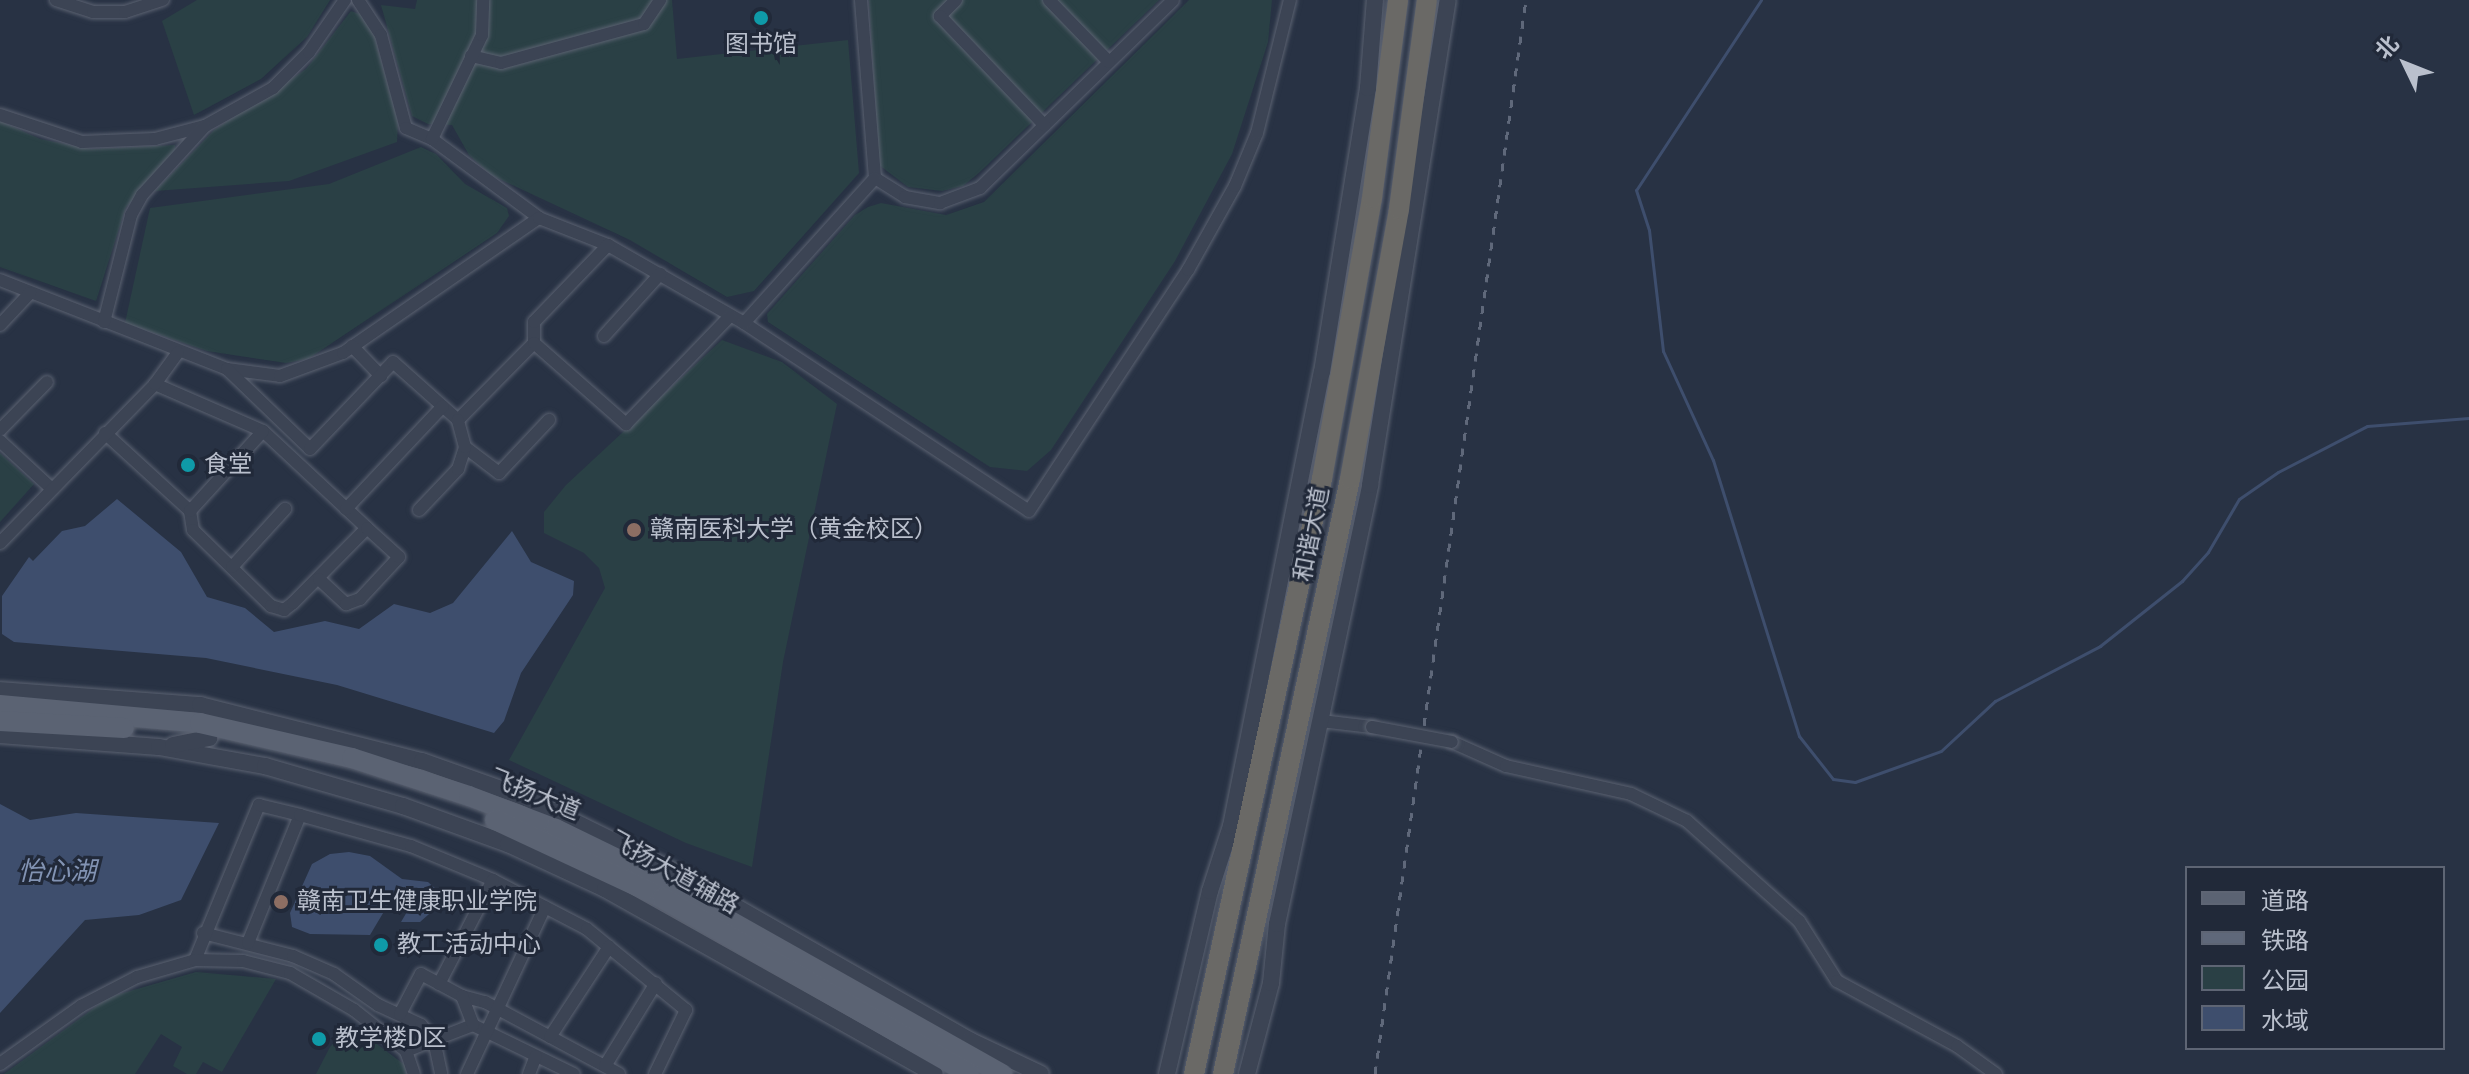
<!DOCTYPE html>
<html>
<head>
<meta charset="utf-8">
<style>
  body { margin:0 }
  #map { position:relative; width:2469px; height:1074px; overflow:hidden; background:#283244; font-family:"Fira Sans","Noto Sans SC",sans-serif }
  div>[style] { position:absolute }
  [style*='--x'] { left:calc(var(--x)*1px); top:calc(var(--y)*1px); width:calc(var(--w)*1px); rotate:calc(var(--a)*1deg) }
  .green>* { inset:0; background:#2a4045 }
  .water>* { inset:0; background:#3e4e6d }
  .stream>* { height:3px; margin:-1.5px; padding:0 1.5px; transform-origin:1.5px; border-radius:1.5px; background:#3e4e6d }
  .roads { filter:drop-shadow(0 0 2px #5b6271) drop-shadow(0 0 2px #5b6271) }
  .minor>* { height:12px; margin:-6px; padding:0 6px; transform-origin:6px; border-radius:6px; background:#3c4454 }
  .tertiary>* { height:16px; margin:-8px; padding:0 8px; transform-origin:8px; border-radius:8px; background:#3c4454 }
  .primary>* { height:20px; margin:-10px; padding:0 10px; transform-origin:10px; border-radius:10px; background:#5b6373 }
  .trunk>* { height:20px; margin:-10px; padding:0 10px; transform-origin:10px; border-radius:10px; background:#6a6966 }
  .rail>* { height:3px; margin-top:-1.5px; transform-origin:0; background:repeating-linear-gradient(90deg,#5f687a 0 8px,transparent 0 16px) }
  .bridges { filter:drop-shadow(0 0 2px #5b6271) drop-shadow(0 0 2px #5b6271) }
  .minor-bridge>* { height:12px; margin:-6px; padding:0 6px; transform-origin:6px; border-radius:6px; background:#3c4454 }
  .dots>* { width:22px; height:22px; translate:-50% -50%; box-sizing:border-box; border:4px solid #212939; border-radius:50% }
  span { translate:-50% -50%; white-space:nowrap; text-align:center; line-height:1.15; -webkit-text-stroke:6px #212939; paint-order:stroke }
  .poi-label { font-size:24px; color:#bac0cd }
  .left { translate:0 -50%; text-align:left }
  .street-label { font-size:24px; color:#bac0cd }
  .water-label { font-size:26px; color:#8293b3; font-style:italic }
  .legend { position:absolute; left:2185px; top:866px; width:260px; height:184px; box-sizing:border-box; background:#212939; border:2px solid #5e6574; margin:0; padding:10px 14px; list-style:none; font-size:24px; color:#bac0cd }
  .legend li { display:flex; align-items:center; gap:16px; height:40px }
  .legend b { width:40px; border:2px solid #5e6574 }
  .north { position:absolute; left:2365px; top:24px; width:80px; height:80px; -webkit-text-stroke:6px #212939; paint-order:stroke; rotate:313deg; font-size:22px; font-weight:700; line-height:32px; text-align:center; color:#bac0cd }
  .north::after { content:''; display:block; margin:auto; width:28px; height:36px; background:#bac0cd; clip-path:polygon(50% 0,100% 100%,50% 72%,0 100%) }
</style>
</head>
<body>
<div id="map">
  <div class="green">
    <i style="clip-path:polygon(197px 0,330px 0,307px 37px,261px 79px,194px 115px,162px 21px)"></i>
    <i style="clip-path:polygon(417px 0,672px 0,677px 59px,848px 40px,859px 173px,754px 291px,727px 297px,630px 240px,491px 175px,469px 155px,452px 125px,428px 124px,412px 116px,381px 5px,415px 9px)"></i>
    <i style="clip-path:polygon(869px 0,1159px 0,980px 172px,963px 186px,942px 191px,908px 187px,879px 165px)"></i>
    <i style="clip-path:polygon(1189px 0,1272px 0,1268px 42px,1232px 154px,1175px 261px,1051px 450px,1027px 471px,990px 467px,768px 322px,767px 314px,855px 215px,868px 207px,881px 203px,946px 215px,984px 202px)"></i>
    <i style="clip-path:polygon(351px 11px,365px 16px,373px 31px,398px 122px,397px 142px,289px 181px,155px 191px,214px 130px,306px 69px)"></i>
    <i style="clip-path:polygon(0 121px,40px 139px,91px 149px,175px 145px,176px 157px,126px 207px,96px 301px,0 267px)"></i>
    <i style="clip-path:polygon(421px 147px,436px 154px,465px 184px,507px 208px,509px 216px,497px 233px,308px 359px,286px 363px,207px 351px,125px 323px,150px 208px,329px 184px)"></i>
    <i style="clip-path:polygon(722px 340px,782px 362px,837px 404px,783px 662px,752px 867px,686px 843px,509px 760px,605px 588px,599px 568px,584px 553px,544px 533px,544px 512px,566px 485px)"></i>
    <i style="clip-path:polygon(0 453px,34px 484px,0 522px)"></i>
    <i style="clip-path:polygon(196px 972px,276px 979px,222px 1072px,203px 1062px,196px 1074px,187px 1074px,173px 1066px,182px 1047px,161px 1034px,135px 1074px,4px 1074px,109px 997px)"></i>
    <i style="clip-path:polygon(351px 1025px,405px 1065px,406px 1074px,316px 1074px,330px 1047px)"></i>
  </div>
  <div class="water">
    <i style="clip-path:polygon(117px 499px,181px 552px,207px 597px,245px 608px,274px 632px,325px 621px,359px 629px,394px 604px,430px 613px,453px 603px,512px 531px,531px 562px,574px 581px,573px 595px,521px 673px,504px 721px,494px 733px,337px 685px,206px 658px,14px 642px,2px 634px,2px 596px,29px 557px,33px 561px,62px 531px,85px 526px)"></i>
    <i style="clip-path:polygon(0 804px,30px 820px,76px 813px,219px 823px,181px 900px,139px 915px,85px 920px,0 1013px)"></i>
    <i style="clip-path:polygon(349px 852px,370px 856px,402px 879px,428px 882px,437px 890px,437px 907px,420px 922px,401px 922px,415px 898px,398px 888px,370px 935px,310px 934px,292px 927px,290px 913px,312px 864px,330px 854px)"></i>
  </div>
  <div class="stream">
    <i style="--x:1761;--y:0;--w:227;--a:123.3"></i>
    <i style="--x:1636;--y:190;--w:42;--a:72"></i>
    <i style="--x:1649;--y:230;--w:122;--a:83.4"></i>
    <i style="--x:1663;--y:351;--w:120;--a:65.4"></i>
    <i style="--x:1713;--y:460;--w:289;--a:72.7"></i>
    <i style="--x:1799;--y:736;--w:55;--a:51.7"></i>
    <i style="--x:1833;--y:779;--w:22;--a:8"></i>
    <i style="--x:1855;--y:782;--w:91;--a:-19.8"></i>
    <i style="--x:1941;--y:751;--w:74;--a:-42.8"></i>
    <i style="--x:1995;--y:701;--w:119;--a:-27.6"></i>
    <i style="--x:2100;--y:646;--w:105;--a:-38.4"></i>
    <i style="--x:2182;--y:581;--w:39;--a:-48"></i>
    <i style="--x:2208;--y:552;--w:61;--a:-59.7"></i>
    <i style="--x:2239;--y:499;--w:47;--a:-34.7"></i>
    <i style="--x:2278;--y:472;--w:100;--a:-27.3"></i>
    <i style="--x:2367;--y:426;--w:102;--a:-4.5"></i>
  </div>
  <div class="roads">
    <div class="minor">
      <i style="--x:56;--y:0;--w:39;--a:18"></i>
      <i style="--x:93;--y:12;--w:32;--a:0"></i>
      <i style="--x:125;--y:12;--w:40;--a:-18"></i>
      <i style="--x:358;--y:0;--w:42;--a:56.7"></i>
      <i style="--x:381;--y:35;--w:96;--a:75"></i>
      <i style="--x:406;--y:128;--w:28;--a:23"></i>
      <i style="--x:432;--y:139;--w:133;--a:36.4"></i>
      <i style="--x:861;--y:0;--w:179;--a:85.5"></i>
      <i style="--x:875;--y:178;--w:36;--a:32"></i>
      <i style="--x:905;--y:197;--w:36;--a:10"></i>
      <i style="--x:940;--y:203;--w:43;--a:-20.6"></i>
      <i style="--x:980;--y:188;--w:269;--a:-44.2"></i>
      <i style="--x:956;--y:0;--w:23;--a:135"></i>
      <i style="--x:940;--y:16;--w:151;--a:46.3"></i>
      <i style="--x:1049;--y:0;--w:86;--a:45.9"></i>
      <i style="--x:471;--y:56;--w:31;--a:13"></i>
      <i style="--x:501;--y:63;--w:148;--a:-15.3"></i>
      <i style="--x:644;--y:24;--w:29;--a:-56"></i>
      <i style="--x:0;--y:115;--w:86;--a:18.2"></i>
      <i style="--x:82;--y:142;--w:73;--a:-2.4"></i>
      <i style="--x:155;--y:139;--w:52;--a:-14.6"></i>
      <i style="--x:205;--y:126;--w:78;--a:-29.2"></i>
      <i style="--x:273;--y:88;--w:51;--a:-45"></i>
      <i style="--x:309;--y:52;--w:63;--a:-55.3"></i>
      <i style="--x:432;--y:139;--w:115;--a:-64.3"></i>
      <i style="--x:482;--y:35;--w:35;--a:-88"></i>
      <i style="--x:0;--y:280;--w:244;--a:21.4"></i>
      <i style="--x:227;--y:369;--w:53;--a:7.5"></i>
      <i style="--x:280;--y:376;--w:67;--a:-20.1"></i>
      <i style="--x:343;--y:353;--w:238;--a:-34.6"></i>
      <i style="--x:539;--y:218;--w:74;--a:21.4"></i>
      <i style="--x:608;--y:245;--w:157;--a:29.8"></i>
      <i style="--x:744;--y:323;--w:341;--a:33.4"></i>
      <i style="--x:1029;--y:511;--w:289;--a:-56.6"></i>
      <i style="--x:1188;--y:270;--w:96;--a:-60.8"></i>
      <i style="--x:1235;--y:186;--w:57;--a:-67.5"></i>
      <i style="--x:1257;--y:133;--w:137;--a:-76.1"></i>
      <i style="--x:104;--y:322;--w:110;--a:-75.8"></i>
      <i style="--x:131;--y:215;--w:23;--a:-61"></i>
      <i style="--x:142;--y:195;--w:92;--a:-47.6"></i>
      <i style="--x:744;--y:323;--w:195;--a:-47.9"></i>
      <i style="--x:0;--y:325;--w:44;--a:-46.8"></i>
      <i style="--x:604;--y:336;--w:84;--a:-47.9"></i>
      <i style="--x:534;--y:343;--w:21;--a:-90"></i>
      <i style="--x:534;--y:322;--w:107;--a:-46.1"></i>
      <i style="--x:352;--y:346;--w:42;--a:46"></i>
      <i style="--x:227;--y:369;--w:115;--a:43.9"></i>
      <i style="--x:310;--y:449;--w:120;--a:-46.3"></i>
      <i style="--x:393;--y:362;--w:87;--a:41.7"></i>
      <i style="--x:458;--y:420;--w:108;--a:-45.4"></i>
      <i style="--x:534;--y:343;--w:123;--a:41.4"></i>
      <i style="--x:626;--y:424;--w:149;--a:-46.1"></i>
      <i style="--x:0;--y:430;--w:67;--a:-45.6"></i>
      <i style="--x:105;--y:433;--w:115;--a:42.5"></i>
      <i style="--x:190;--y:511;--w:19;--a:81"></i>
      <i style="--x:193;--y:530;--w:109;--a:44.3"></i>
      <i style="--x:271;--y:606;--w:14;--a:17"></i>
      <i style="--x:284;--y:610;--w:11;--a:-38"></i>
      <i style="--x:293;--y:603;--w:105;--a:-45.4"></i>
      <i style="--x:367;--y:528;--w:142;--a:-137"></i>
      <i style="--x:263;--y:431;--w:118;--a:-156.5"></i>
      <i style="--x:0;--y:441;--w:69;--a:42.7"></i>
      <i style="--x:465;--y:447;--w:43;--a:37.4"></i>
      <i style="--x:499;--y:473;--w:73;--a:-46.7"></i>
      <i style="--x:346;--y:509;--w:141;--a:-46.7"></i>
      <i style="--x:419;--y:510;--w:57;--a:-46.4"></i>
      <i style="--x:458;--y:469;--w:23;--a:-72"></i>
      <i style="--x:465;--y:447;--w:28;--a:-105"></i>
      <i style="--x:190;--y:511;--w:108;--a:-47.6"></i>
      <i style="--x:0;--y:543;--w:222;--a:-45.7"></i>
      <i style="--x:155;--y:384;--w:39;--a:-54"></i>
      <i style="--x:232;--y:567;--w:79;--a:-47.6"></i>
      <i style="--x:319;--y:579;--w:37;--a:43"></i>
      <i style="--x:346;--y:604;--w:15;--a:-20"></i>
      <i style="--x:360;--y:599;--w:57;--a:-47.1"></i>
      <i style="--x:399;--y:557;--w:43;--a:-137.8"></i>
      <i style="--x:1321;--y:721;--w:51;--a:6.7"></i>
      <i style="--x:1452;--y:742;--w:59;--a:24"></i>
      <i style="--x:1506;--y:766;--w:128;--a:12.6"></i>
      <i style="--x:1631;--y:794;--w:62;--a:25.7"></i>
      <i style="--x:1687;--y:821;--w:150;--a:41.8"></i>
      <i style="--x:1799;--y:921;--w:71;--a:57.7"></i>
      <i style="--x:1837;--y:981;--w:136;--a:28.4"></i>
      <i style="--x:1957;--y:1046;--w:48;--a:35.7"></i>
      <i style="--x:203;--y:933;--w:93;--a:14.3"></i>
      <i style="--x:293;--y:956;--w:45;--a:23.7"></i>
      <i style="--x:334;--y:974;--w:54;--a:35.2"></i>
      <i style="--x:378;--y:1005;--w:47;--a:24.9"></i>
      <i style="--x:421;--y:1025;--w:20;--a:49"></i>
      <i style="--x:434;--y:1040;--w:42;--a:-21"></i>
      <i style="--x:473;--y:1025;--w:112;--a:25.9"></i>
      <i style="--x:248;--y:943;--w:138;--a:-67.9"></i>
      <i style="--x:195;--y:960;--w:168;--a:-67.6"></i>
      <i style="--x:259;--y:805;--w:42;--a:13.7"></i>
      <i style="--x:300;--y:815;--w:115;--a:15.6"></i>
      <i style="--x:411;--y:846;--w:89;--a:22.5"></i>
      <i style="--x:493;--y:880;--w:106;--a:27.5"></i>
      <i style="--x:587;--y:929;--w:128;--a:39.3"></i>
      <i style="--x:686;--y:1010;--w:71;--a:115.8"></i>
      <i style="--x:439;--y:984;--w:117;--a:-62.6"></i>
      <i style="--x:462;--y:996;--w:24;--a:15"></i>
      <i style="--x:485;--y:1002;--w:152;--a:28.2"></i>
      <i style="--x:400;--y:1014;--w:45;--a:-62.3"></i>
      <i style="--x:421;--y:974;--w:47;--a:28.2"></i>
      <i style="--x:462;--y:996;--w:31;--a:69"></i>
      <i style="--x:550;--y:1037;--w:108;--a:-56.8"></i>
      <i style="--x:406;--y:1051;--w:30;--a:-21"></i>
      <i style="--x:434;--y:1040;--w:35;--a:78"></i>
      <i style="--x:0;--y:1064;--w:100;--a:-35.6"></i>
      <i style="--x:81;--y:1006;--w:63;--a:-27.4"></i>
      <i style="--x:137;--y:977;--w:60;--a:-16.3"></i>
      <i style="--x:195;--y:960;--w:48;--a:1.2"></i>
      <i style="--x:243;--y:961;--w:49;--a:14.3"></i>
      <i style="--x:290;--y:973;--w:74;--a:30"></i>
      <i style="--x:354;--y:1010;--w:66;--a:38.3"></i>
      <i style="--x:406;--y:1051;--w:24;--a:71"></i>
      <i style="--x:605;--y:1066;--w:97;--a:-58.4"></i>
      <i style="--x:467;--y:1074;--w:184;--a:-65"></i>
      <i style="--x:529;--y:1074;--w:19;--a:-69"></i>
    </div>
    <div class="tertiary">
      <i style="--x:0;--y:690;--w:201;--a:4.3"></i>
      <i style="--x:200;--y:705;--w:229;--a:14.2"></i>
      <i style="--x:422;--y:761;--w:110;--a:19.6"></i>
      <i style="--x:526;--y:798;--w:156;--a:26.2"></i>
      <i style="--x:666;--y:867;--w:351;--a:29.7"></i>
      <i style="--x:971;--y:1041;--w:77;--a:25.2"></i>
      <i style="--x:0;--y:735;--w:159;--a:4.3"></i>
      <i style="--x:159;--y:747;--w:108;--a:10.2"></i>
      <i style="--x:265;--y:766;--w:144;--a:16.2"></i>
      <i style="--x:403;--y:806;--w:112;--a:19.9"></i>
      <i style="--x:508;--y:844;--w:107;--a:24.9"></i>
      <i style="--x:605;--y:889;--w:378;--a:29.3"></i>
      <i style="--x:173;--y:745;--w:37;--a:-11"></i>
      <i style="--x:1167;--y:1074;--w:188;--a:-76.8"></i>
      <i style="--x:1210;--y:891;--w:68;--a:-72.1"></i>
      <i style="--x:1231;--y:826;--w:463;--a:-78.7"></i>
      <i style="--x:1322;--y:372;--w:288;--a:-80.8"></i>
      <i style="--x:1368;--y:88;--w:88;--a:-85.5"></i>
      <i style="--x:1247;--y:1074;--w:94;--a:-75.2"></i>
      <i style="--x:1271;--y:983;--w:59;--a:-84.2"></i>
      <i style="--x:1277;--y:924;--w:449;--a:-78"></i>
      <i style="--x:1370;--y:485;--w:491;--a:-80.9"></i>
    </div>
    <div class="primary">
      <i style="--x:0;--y:705;--w:201;--a:5.1"></i>
      <i style="--x:200;--y:723;--w:156;--a:13"></i>
      <i style="--x:352;--y:758;--w:123;--a:18"></i>
      <i style="--x:469;--y:796;--w:93;--a:20.8"></i>
      <i style="--x:556;--y:829;--w:93;--a:26"></i>
      <i style="--x:640;--y:870;--w:416;--a:29.4"></i>
      <i style="--x:0;--y:721;--w:124;--a:3.2"></i>
      <i style="--x:495;--y:820;--w:184;--a:25"></i>
      <i style="--x:662;--y:898;--w:354;--a:29.8"></i>
    </div>
    <div class="trunk">
      <i style="--x:1194;--y:1074;--w:609;--a:-77.86"></i>
      <i style="--x:1322;--y:479;--w:285;--a:-79.9"></i>
      <i style="--x:1372;--y:198;--w:200;--a:-82.5"></i>
      <i style="--x:1223;--y:1074;--w:608;--a:-77.95"></i>
      <i style="--x:1350;--y:479;--w:274;--a:-79.7"></i>
      <i style="--x:1399;--y:209;--w:211;--a:-82.4"></i>
    </div>
  </div>
  <div class="rail">
    <i style="--x:1375;--y:1074;--w:1085;--a:-82"></i>
  </div>
  <div class="bridges">
    <div class="minor-bridge">
      <i style="--x:1372;--y:727;--w:81;--a:10.6"></i>
    </div>
  </div>
  <div class="dots">
    <i style="left:761px;top:18px;background:#0f9aa8"></i>
    <i style="left:188px;top:465px;background:#0f9aa8"></i>
    <i style="left:634px;top:530px;background:#8d6e63"></i>
    <i style="left:281px;top:902px;background:#8d6e63"></i>
    <i style="left:381px;top:945px;background:#0f9aa8"></i>
    <i style="left:319px;top:1039px;background:#0f9aa8"></i>
  </div>
  <div class="poi-label">
    <span style="left:761px;top:45px">图书馆</span>
    <span class="left" style="left:204px;top:465px">食堂</span>
    <span class="left" style="left:650px;top:530px">赣南医科大学（黄金校区）</span>
    <span class="left" style="left:297px;top:902px">赣南卫生健康职业学院</span>
    <span class="left" style="left:397px;top:945px">教工活动中心</span>
    <span class="left" style="left:335px;top:1039px">教学楼D区</span>
  </div>
  <div class="street-label">
    <span style="left:1312px;top:534px;rotate:-79deg">和谐大道</span>
    <span style="left:535px;top:795px;rotate:22deg">飞扬大道</span>
    <span style="left:674px;top:873px;rotate:29deg">飞扬大道辅路</span>
  </div>
  <div class="water-label">
    <span style="left:57px;top:872px">怡心湖</span>
  </div>
  <ul class="legend">
  <li><b style="height:10px;background:#5b6373"></b>道路</li>
  <li><b style="height:10px;background:#5f687a"></b>铁路</li>
  <li><b style="height:22px;background:#2a4045"></b>公园</li>
  <li><b style="height:22px;background:#3e4e6d"></b>水域</li>
  </ul>
  <div class="north">北</div>
</div>
</body>
</html>
